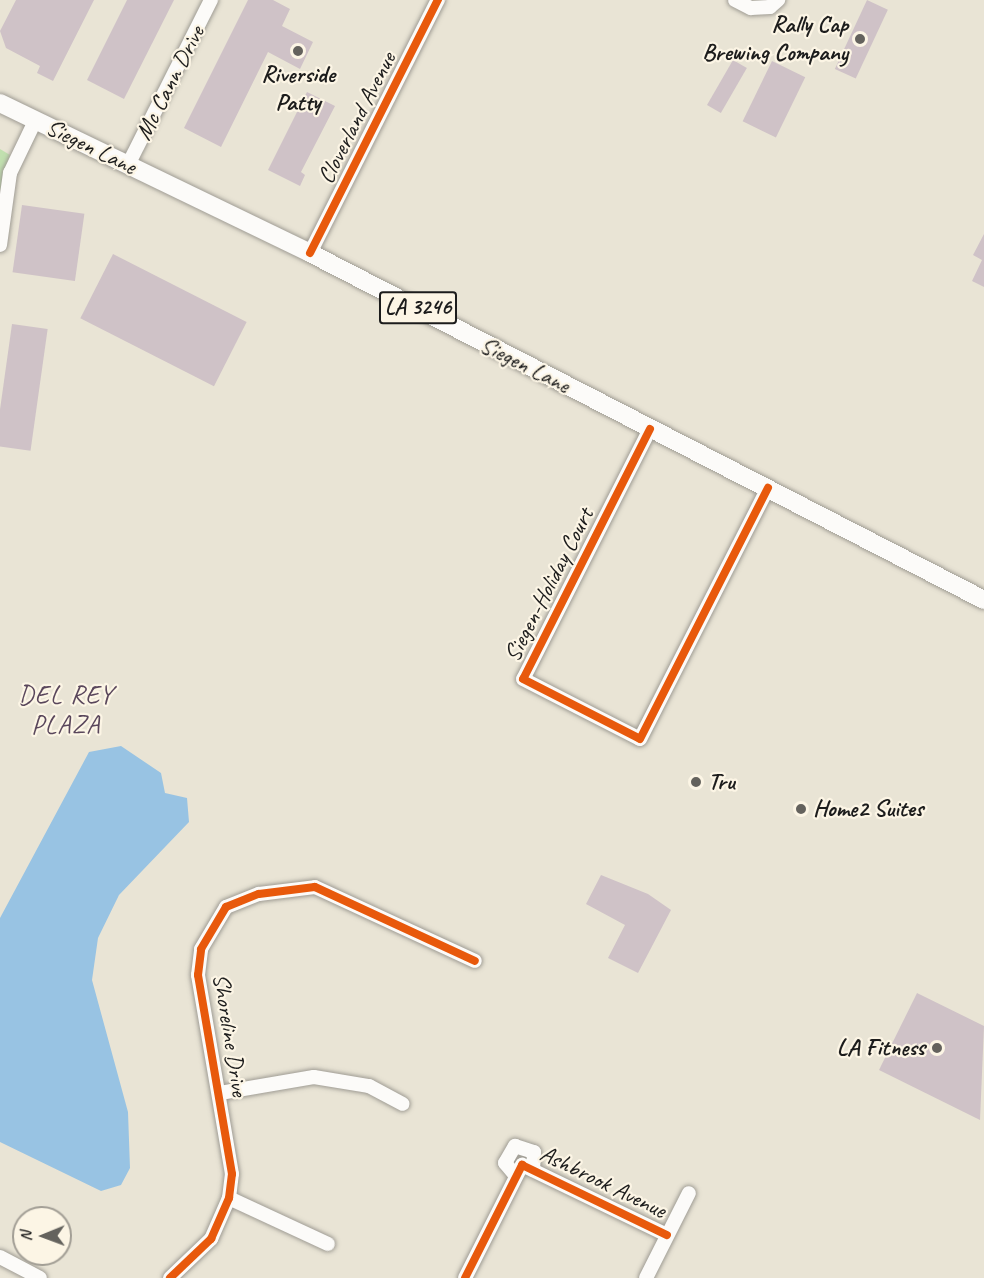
<!DOCTYPE html>
<html>
<head>
<meta charset="utf-8">
<style>
  body { margin:0 }
  #map { position:relative; width:984px; height:1278px; overflow:hidden; background:#e9e4d5; font-family:Caveat,sans-serif }
  div>[style] { position:absolute }
  [style*='--x'] { left:calc(var(--x)*1px); top:calc(var(--y)*1px); width:calc(var(--w)*1px); rotate:calc(var(--a)*1deg) }
  .green>* { inset:0; background:#c1e0af }
  .water>* { inset:0; background:#98c3e3 }
  .building>* { inset:0; background:#cfc2c7; transform-origin:0 0 }
  .roads { filter:drop-shadow(0 0 2px #9f9c94) drop-shadow(0 0 2px #9f9c94) }
  .minor>* { height:14px; margin:-7px; padding:0 7px; transform-origin:7px; border-radius:7px; background:#fcfbf9 }
  .major>* { height:18px; margin:-9px; padding:0 9px; transform-origin:9px; border-radius:9px; background:#fcfbf9 }
  .cycleway>* { height:8px; margin:-4px; padding:0 4px; transform-origin:4px; border-radius:4px; background:#e8590c }
  .dots>* { width:16px; height:16px; translate:-50% -50%; box-sizing:border-box; border:3px solid #fcf5e5; border-radius:50% }
  span { translate:-50% -50%; white-space:nowrap; text-align:center; line-height:1.15; -webkit-text-stroke:4.5px #fcf5e5; paint-order:stroke }
  .shield-label span { padding:2px 4px; background:#fcf5e5; border:2px solid; border-radius:4px; -webkit-text-stroke-width:0 }
  .shield-label { font-size:22px; color:#1c1c1c; font-weight:700 }
  .poi-label { font-size:24px; color:#1c1c1c; font-weight:700 }
  .right { translate:-100% -50%; text-align:right }
  .left { translate:0 -50%; text-align:left }
  .street-label { font-size:24px; color:#1c1c1c }
  .neighbourhood-label { font-size:26px; color:#59465b; letter-spacing:1.5px }
  .north { position:absolute; left:12px; top:1206px; width:60px; height:60px; box-sizing:border-box; background:#fcf5e5; border:2px solid #a29e95; border-radius:50%; rotate:269deg; font-size:16px; font-weight:700; line-height:24px; text-align:center; color:#1c1c1c }
  .north::after { content:''; display:block; margin:auto; width:21px; height:27px; background:#64625d; clip-path:polygon(50% 0,100% 100%,50% 72%,0 100%) }
</style>
</head>
<body>
<div id="map">
  <div class="green">
    <i style="clip-path:polygon(0 149px,10px 155px,0 191px)"></i>
  </div>
  <div class="water">
    <i style="clip-path:polygon(121px 746px,161px 773px,165px 793px,187px 798px,189px 822px,119px 895px,98px 938px,92px 980px,128px 1112px,130px 1168px,121px 1185px,101px 1191px,0 1142px,0 918px,89px 752px)"></i>
  </div>
  <div class="building">
    <i style="clip-path:polygon(16px 0,94px 0,53px 81px,37px 73px,40px 66px,6px 48px,0 31px)"></i>
    <i style="clip-path:polygon(127px 0,174px 0,124px 99px,87px 80px)"></i>
    <i style="clip-path:polygon(248px 0,273px 0,290px 9px,282px 26px,313px 42px,300px 69px,268px 52px,221px 147px,184px 128px)"></i>
    <i style="left:867px;top:0;width:23px;height:76px;rotate:25deg"></i>
    <i style="left:733px;top:60px;width:16px;height:52px;rotate:30deg"></i>
    <i style="left:772px;top:61px;width:37px;height:67px;rotate:26deg"></i>
    <i style="clip-path:polygon(307px 92px,335px 106px,301px 172px,305px 175px,300px 186px,268px 170px)"></i>
    <i style="left:22px;top:205px;width:63px;height:68px;rotate:8deg"></i>
    <i style="clip-path:polygon(984px 234px,984px 287px,972px 281px,982px 260px,973px 255px)"></i>
    <i style="left:113px;top:254px;width:150px;height:72px;rotate:27deg"></i>
    <i style="left:12px;top:324px;width:36px;height:123px;rotate:8deg"></i>
    <i style="clip-path:polygon(601px 875px,648px 894px,671px 910px,638px 973px,608px 958px,625px 925px,586px 904px)"></i>
    <i style="clip-path:polygon(917px 993px,984px 1026px,980px 1120px,879px 1070px)"></i>
  </div>
  <div class="roads">
    <div class="minor">
      <i style="--x:735;--y:0;--w:18;--a:27"></i>
      <i style="--x:751;--y:8;--w:19;--a:-3"></i>
      <i style="--x:770;--y:7;--w:11;--a:-41"></i>
      <i style="--x:128;--y:165;--w:185;--a:-63.3"></i>
      <i style="--x:0;--y:245;--w:73;--a:-82.1"></i>
      <i style="--x:10;--y:173;--w:58;--a:-64.3"></i>
      <i style="--x:310;--y:253;--w:284;--a:-63.2"></i>
      <i style="--x:650;--y:429;--w:280;--a:116.9"></i>
      <i style="--x:523;--y:679;--w:131;--a:27.1"></i>
      <i style="--x:640;--y:739;--w:282;--a:-63"></i>
      <i style="--x:220;--y:1093;--w:95;--a:-9.7"></i>
      <i style="--x:314;--y:1077;--w:56;--a:9.3"></i>
      <i style="--x:369;--y:1086;--w:38;--a:28"></i>
      <i style="--x:516;--y:1176;--w:17;--a:-130"></i>
      <i style="--x:505;--y:1163;--w:20;--a:-60"></i>
      <i style="--x:515;--y:1146;--w:20;--a:18"></i>
      <i style="--x:534;--y:1152;--w:18;--a:93"></i>
      <i style="--x:229;--y:1198;--w:109;--a:24.9"></i>
      <i style="--x:0;--y:1257;--w:45;--a:27.7"></i>
      <i style="--x:170;--y:1278;--w:57;--a:-43.6"></i>
      <i style="--x:211;--y:1239;--w:45;--a:-66.3"></i>
      <i style="--x:229;--y:1198;--w:24;--a:-83"></i>
      <i style="--x:232;--y:1174;--w:202;--a:-99.7"></i>
      <i style="--x:198;--y:975;--w:26;--a:-83"></i>
      <i style="--x:201;--y:949;--w:49;--a:-59.2"></i>
      <i style="--x:226;--y:907;--w:35;--a:-22"></i>
      <i style="--x:259;--y:894;--w:56;--a:-7.1"></i>
      <i style="--x:315;--y:887;--w:176;--a:24.8"></i>
      <i style="--x:465;--y:1278;--w:127;--a:-63.2"></i>
      <i style="--x:522;--y:1165;--w:161;--a:25.8"></i>
      <i style="--x:646;--y:1278;--w:95;--a:-63.2"></i>
    </div>
    <div class="major">
      <i style="--x:0;--y:103;--w:344;--a:25.8"></i>
      <i style="--x:310;--y:253;--w:758;--a:27.24"></i>
    </div>
  </div>
  <div class="cycleway">
    <i style="--x:310;--y:253;--w:284;--a:-63.2"></i>
    <i style="--x:650;--y:429;--w:280;--a:116.9"></i>
    <i style="--x:523;--y:679;--w:131;--a:27.1"></i>
    <i style="--x:640;--y:739;--w:282;--a:-63"></i>
    <i style="--x:170;--y:1278;--w:57;--a:-43.6"></i>
    <i style="--x:211;--y:1239;--w:45;--a:-66.3"></i>
    <i style="--x:229;--y:1198;--w:24;--a:-83"></i>
    <i style="--x:232;--y:1174;--w:202;--a:-99.7"></i>
    <i style="--x:198;--y:975;--w:26;--a:-83"></i>
    <i style="--x:201;--y:949;--w:49;--a:-59.2"></i>
    <i style="--x:226;--y:907;--w:35;--a:-22"></i>
    <i style="--x:259;--y:894;--w:56;--a:-7.1"></i>
    <i style="--x:315;--y:887;--w:176;--a:24.8"></i>
    <i style="--x:465;--y:1278;--w:127;--a:-63.2"></i>
    <i style="--x:522;--y:1165;--w:161;--a:25.8"></i>
  </div>
  <div class="dots">
    <i style="left:860px;top:39px;background:#64625d"></i>
    <i style="left:298px;top:51px;background:#64625d"></i>
    <i style="left:696px;top:782px;background:#64625d"></i>
    <i style="left:801px;top:809px;background:#64625d"></i>
    <i style="left:937px;top:1048px;background:#64625d"></i>
  </div>
  <div class="shield-label">
    <span style="left:418px;top:308px">LA 3246</span>
  </div>
  <div class="poi-label">
    <span class="right" style="left:848px;top:39px">Rally Cap<br>Brewing Company</span>
    <span style="left:298px;top:89px">Riverside<br>Patty</span>
    <span class="left" style="left:708px;top:782px">Tru</span>
    <span class="left" style="left:813px;top:809px">Home2 Suites</span>
    <span class="right" style="left:925px;top:1048px">LA Fitness</span>
  </div>
  <div class="street-label">
    <span style="left:170px;top:83px;rotate:-63deg">Mc Cann Drive</span>
    <span style="left:357px;top:118px;rotate:-63deg">Cloverland Avenue</span>
    <span style="left:91px;top:147px;rotate:26deg">Siegen Lane</span>
    <span style="left:525px;top:365px;rotate:27deg">Siegen Lane</span>
    <span style="left:549px;top:585px;rotate:-63deg">Siegen-Holiday Court</span>
    <span style="left:230px;top:1035px;rotate:81deg">Shoreline Drive</span>
    <span style="left:603px;top:1182px;rotate:26deg">Ashbrook Avenue</span>
  </div>
  <div class="neighbourhood-label">
    <span style="left:66px;top:710px">DEL REY<br>PLAZA</span>
  </div>
  <div class="north">N</div>
</div>
</body>
</html>
